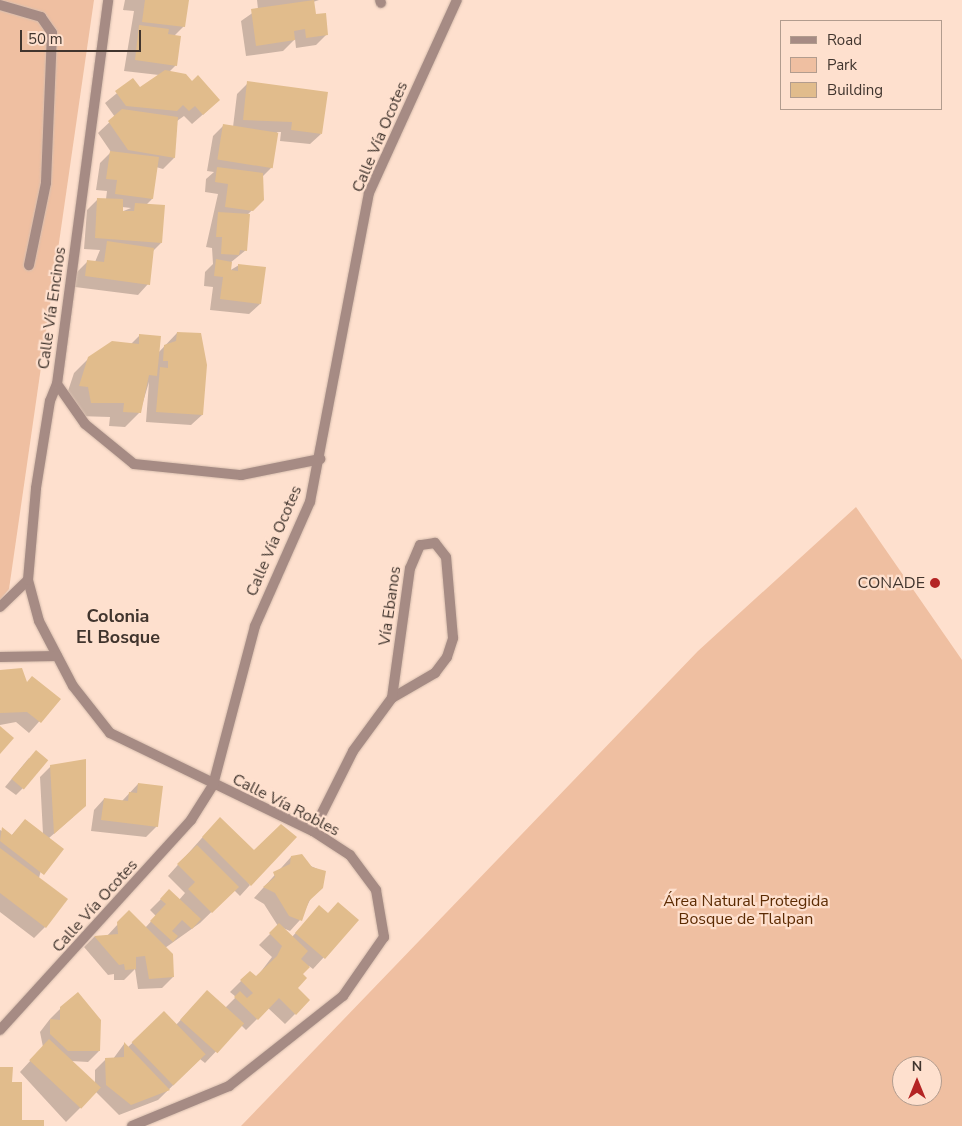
<!DOCTYPE html>
<html>
<head>
<meta charset="utf-8">
<style>
  body { margin:0 }
  #map { position:relative; width:962px; height:1126px; overflow:hidden; background:#fee0ce; font-family:"Nunito Sans",sans-serif }
  div>[style] { position:absolute }
  [style*='--x'] { left:calc(var(--x)*1px); top:calc(var(--y)*1px); width:calc(var(--w)*1px); rotate:calc(var(--a)*1deg) }
  .green>* { inset:0; background:#efbfa1 }
  .shadow>* { inset:0; background:#0003 }
  .building>* { inset:0; background:#e1bc8c; transform-origin:0 0 }
  .roads { filter:drop-shadow(0 0 1px #d8beae) drop-shadow(0 0 1px #d8beae) }
  .street>* { height:10px; margin:-5px; padding:0 5px; transform-origin:5px; border-radius:5px; background:#a68b84 }
  .dots>* { width:14px; height:14px; translate:-50% -50%; box-sizing:border-box; border:2px solid #fee0ce; border-radius:50% }
  span { translate:-50% -50%; white-space:nowrap; text-align:center; line-height:1.15; -webkit-text-stroke:4.5px #fee0ce; paint-order:stroke }
  .street-label { font-size:16px; color:#41352e }
  .poi-label { font-size:16px; color:#41352e }
  .right { translate:-100% -50%; text-align:right }
  .park-label { font-size:16px; color:#5c2b03 }
  .neighbourhood-label { font-size:18px; color:#41352e; font-weight:700 }
  .legend { position:absolute; left:780px; top:20px; width:162px; height:90px; box-sizing:border-box; background:#fee0ce; border:1px solid #b29c8e; margin:0; padding:6px 9px; list-style:none; font-size:15px; color:#41352e }
  .legend li { display:flex; align-items:center; gap:10px; height:25px }
  .legend b { width:25px; border:1px solid #b29c8e }
  .north { position:absolute; left:892px; top:1056px; width:50px; height:50px; box-sizing:border-box; background:#fee0ce; border:1px solid #b29c8e; border-radius:50%; rotate:0deg; font-size:14px; font-weight:700; line-height:20px; text-align:center; color:#41352e }
  .north::after { content:''; display:block; margin:auto; width:18px; height:22px; background:#b42424; clip-path:polygon(50% 0,100% 100%,50% 72%,0 100%) }
  .scale { position:absolute; left:20px; top:30px; width:121px; height:22px; box-sizing:border-box; border:2px solid #41352e; border-top:0; padding-left:6px; font-size:15px; line-height:18px; white-space:nowrap; color:#41352e; -webkit-text-stroke:4px #fee0ce; paint-order:stroke }
</style>
</head>
<body>
<div id="map">
  <div class="green">
    <i style="clip-path:polygon(0 0,94px 0,9px 589px,0 600px)"></i>
    <i style="clip-path:polygon(evenodd,856px 507px,962px 660px,962px 1126px,241px 1126px,698px 651px,856px 507px,902px 1066px,932px 1066px,932px 1096px,902px 1096px,902px 1066px)"></i>
  </div>
  <div class="shadow">
    <i style="clip-path:polygon(evenodd,125px 0,187px 0,184px 26px,174px 36px,176px 65px,169px 72px,208px 110px,192px 124px,184px 116px,177px 121px,174px 158px,163px 169px,156px 167px,152px 199px,146px 205px,161px 243px,153px 251px,148px 284px,138px 295px,75px 287px,77px 272px,88px 261px,95px 262px,100px 250px,84px 249px,87px 210px,98px 199px,106px 199px,107px 191px,96px 190px,100px 163px,111px 152px,98px 133px,115px 117px,105px 103px,133px 80px,140px 89px,159px 75px,124px 71px,134px 11px,123px 10px,125px 0,122px 207px,131px 208px,121px 212px,122px 207px)"></i>
    <i style="clip-path:polygon(257px 0,319px 0,313px 2px,315px 16px,327px 34px,316px 45px,296px 48px,295px 39px,283px 51px,246px 56px,241px 21px,258px 9px)"></i>
    <i style="clip-path:polygon(248px 83px,321px 134px,310px 144px,280px 141px,281px 132px,277px 132px,271px 168px,262px 177px,263px 200px,247px 215px,246px 250px,230px 263px,229px 271px,239px 265px,260px 304px,249px 314px,210px 310px,213px 287px,204px 286px,205px 272px,213px 264px,212px 248px,206px 247px,218px 194px,205px 192px,206px 179px,214px 172px,207px 171px,213px 136px,224px 125px,233px 127px,237px 94px)"></i>
    <i style="clip-path:polygon(177px 333px,202px 415px,191px 425px,146px 422px,149px 382px,140px 412px,125px 427px,109px 426px,110px 417px,77px 416px,65px 400px,74px 373px,89px 358px,131px 344px,140px 335px,158px 353px)"></i>
    <i style="clip-path:polygon(0 672px,59px 699px,29px 733px,16px 722px,0 725px)"></i>
    <i style="clip-path:polygon(29px 758px,23px 788px,16px 795px,5px 787px)"></i>
    <i style="clip-path:polygon(51px 766px,73px 817px,49px 838px,39px 878px,45px 927px,34px 938px,0 912px,0 830px,11px 836px,25px 820px,43px 834px,40px 777px)"></i>
    <i style="clip-path:polygon(138px 784px,157px 826px,146px 837px,91px 831px,94px 810px,104px 799px,122px 801px)"></i>
    <i style="clip-path:polygon(209px 830px,250px 885px,240px 896px,234px 890px,200px 923px,165px 948px,173px 977px,162px 988px,138px 989px,135px 969px,124px 980px,114px 980px,114px 974px,108px 975px,84px 947px,94px 937px,107px 936px,129px 912px,145px 928px,156px 916px,150px 910px,169px 891px,179px 900px,185px 893px,168px 876px)"></i>
    <i style="clip-path:polygon(291px 857px,324px 872px,300px 920px,290px 931px,283px 928px,292px 937px,309px 918px,328px 914px,357px 921px,313px 969px,309px 966px,302px 974px,296px 988px,309px 1000px,285px 1024px,268px 1008px,246px 1030px,241px 1025px,205px 1063px,200px 1059px,158px 1100px,119px 1115px,96px 1092px,66px 1122px,20px 1072px,43px 1047px,40px 1032px,50px 1019px,61px 1008px,99px 1051px,88px 1062px,71px 1061px,95px 1085px,95px 1070px,106px 1059px,113px 1059px,124px 1044px,127px 1048px,164px 1013px,176px 1025px,196px 1003px,225px 1008px,236px 997px,230px 992px,250px 972px,256px 978px,272px 957px,259px 945px,278px 926px,264px 904px,254px 898px)"></i>
  </div>
  <div class="building">
    <i style="clip-path:polygon(145px 0,189px 0,185px 27px,142px 22px)"></i>
    <i style="clip-path:polygon(314px 0,316px 14px,326px 13px,328px 35px,306px 38px,305px 29px,294px 31px,295px 40px,256px 46px,251px 9px)"></i>
    <i style="clip-path:polygon(139px 25px,169px 29px,168px 34px,181px 36px,177px 66px,135px 60px)"></i>
    <i style="clip-path:polygon(165px 70px,186px 74px,192px 81px,198px 75px,220px 100px,203px 115px,195px 106px,189px 111px,183px 105px,177px 111px,126px 106px,115px 91px,133px 78px,140px 87px)"></i>
    <i style="clip-path:polygon(247px 81px,328px 92px,322px 134px,291px 130px,292px 122px,243px 120px)"></i>
    <i style="clip-path:polygon(122px 109px,178px 117px,175px 158px,128px 150px,108px 121px)"></i>
    <i style="left:223px;top:124px;width:56px;height:36px;rotate:9deg"></i>
    <i style="clip-path:polygon(110px 151px,159px 157px,153px 199px,115px 194px,117px 180px,106px 179px)"></i>
    <i style="clip-path:polygon(217px 167px,263px 173px,264px 200px,253px 211px,225px 207px,228px 184px,215px 182px)"></i>
    <i style="clip-path:polygon(97px 198px,123px 199px,123px 211px,134px 211px,135px 203px,165px 205px,162px 243px,95px 238px)"></i>
    <i style="clip-path:polygon(218px 212px,250px 214px,247px 251px,240px 250px,239px 255px,221px 254px,222px 237px,216px 237px)"></i>
    <i style="clip-path:polygon(107px 241px,154px 248px,150px 285px,85px 276px,87px 260px,104px 262px)"></i>
    <i style="clip-path:polygon(216px 259px,232px 262px,231px 270px,238px 271px,238px 264px,266px 267px,261px 304px,220px 299px,223px 277px,214px 276px)"></i>
    <i style="clip-path:polygon(177px 332px,201px 333px,207px 365px,203px 415px,156px 412px,160px 367px,168px 368px,168px 361px,163px 361px,164px 345px,176px 341px)"></i>
    <i style="clip-path:polygon(139px 334px,161px 336px,157px 376px,149px 375px,141px 413px,123px 412px,124px 403px,91px 403px,88px 387px,79px 386px,88px 357px,112px 341px,139px 344px)"></i>
    <i style="clip-path:polygon(22px 668px,27px 682px,32px 676px,61px 699px,41px 723px,27px 712px,0 713px,0 670px)"></i>
    <i style="clip-path:polygon(0 726px,14px 738px,0 754px)"></i>
    <i style="left:36px;top:750px;width:16px;height:38px;rotate:40deg"></i>
    <i style="clip-path:polygon(86px 759px,86px 806px,54px 834px,50px 765px)"></i>
    <i style="clip-path:polygon(138px 783px,163px 786px,158px 827px,101px 820px,104px 798px,128px 801px,129px 792px,137px 793px)"></i>
    <i style="clip-path:polygon(220px 817px,254px 850px,281px 824px,297px 837px,251px 886px,202px 837px)"></i>
    <i style="clip-path:polygon(25px 819px,64px 849px,44px 875px,0 841px,2px 827px,12px 835px)"></i>
    <i style="clip-path:polygon(197px 845px,239px 887px,212px 913px,188px 889px,195px 882px,177px 864px)"></i>
    <i style="clip-path:polygon(0 848px,68px 899px,46px 928px,0 893px)"></i>
    <i style="clip-path:polygon(302px 854px,312px 867px,326px 871px,323px 888px,309px 901px,302px 921px,289px 916px,275px 893px,263px 887px,275px 877px,273px 872px,290px 864px,291px 856px)"></i>
    <i style="clip-path:polygon(169px 889px,201px 919px,192px 929px,182px 920px,172px 931px,178px 936px,173px 942px,150px 921px,166px 904px,160px 899px)"></i>
    <i style="clip-path:polygon(338px 902px,359px 920px,325px 959px,295px 933px,319px 905px,328px 913px)"></i>
    <i style="clip-path:polygon(129px 910px,173px 954px,174px 977px,149px 979px,145px 956px,136px 957px,136px 969px,125px 970px,124px 964px,119px 965px,94px 936px,118px 934px,117px 922px)"></i>
    <i style="clip-path:polygon(279px 923px,308px 951px,301px 959px,310px 967px,303px 974px,307px 978px,298px 988px,310px 1000px,296px 1015px,279px 998px,258px 1020px,234px 997px,240px 991px,247px 998px,253px 993px,240px 980px,250px 971px,256px 976px,277px 956px,282px 946px,269px 933px)"></i>
    <i style="left:207px;top:990px;width:50px;height:40px;rotate:42deg"></i>
    <i style="clip-path:polygon(78px 992px,101px 1020px,100px 1051px,68px 1051px,50px 1034px,50px 1019px,60px 1020px,60px 1007px)"></i>
    <i style="left:164px;top:1011px;width:60px;height:45px;rotate:46deg"></i>
    <i style="left:49px;top:1039px;width:71px;height:29px;rotate:43deg"></i>
    <i style="clip-path:polygon(124px 1042px,170px 1090px,131px 1105px,106px 1085px,105px 1058px,124px 1057px)"></i>
    <i style="clip-path:polygon(0 1067px,13px 1067px,12px 1082px,22px 1082px,22px 1120px,44px 1120px,44px 1126px,0 1126px)"></i>
  </div>
  <div class="roads">
    <div class="street">
      <i style="--x:380;--y:0;--w:3;--a:72"></i>
      <i style="--x:0;--y:5;--w:43;--a:16.3"></i>
      <i style="--x:41;--y:17;--w:19;--a:55"></i>
      <i style="--x:52;--y:33;--w:150;--a:92.3"></i>
      <i style="--x:46;--y:183;--w:84;--a:101.7"></i>
      <i style="--x:57;--y:384;--w:49;--a:55"></i>
      <i style="--x:85;--y:424;--w:63;--a:39.2"></i>
      <i style="--x:134;--y:464;--w:108;--a:5.9"></i>
      <i style="--x:241;--y:475;--w:81;--a:-11.4"></i>
      <i style="--x:28;--y:580;--w:42;--a:75"></i>
      <i style="--x:39;--y:621;--w:73;--a:62.4"></i>
      <i style="--x:73;--y:686;--w:60;--a:51.8"></i>
      <i style="--x:110;--y:733;--w:225;--a:25.8"></i>
      <i style="--x:313;--y:831;--w:44;--a:33"></i>
      <i style="--x:350;--y:855;--w:44;--a:53.4"></i>
      <i style="--x:376;--y:890;--w:48;--a:80.3"></i>
      <i style="--x:384;--y:937;--w:72;--a:124.8"></i>
      <i style="--x:343;--y:996;--w:145;--a:141.7"></i>
      <i style="--x:229;--y:1086;--w:105;--a:157.6"></i>
      <i style="--x:0;--y:607;--w:39;--a:-44"></i>
      <i style="--x:28;--y:580;--w:92;--a:-85"></i>
      <i style="--x:36;--y:488;--w:88;--a:-80.9"></i>
      <i style="--x:50;--y:401;--w:18;--a:-68"></i>
      <i style="--x:57;--y:384;--w:387;--a:-82.4"></i>
      <i style="--x:0;--y:657;--w:57;--a:-1"></i>
      <i style="--x:313;--y:831;--w:89;--a:-63.4"></i>
      <i style="--x:353;--y:751;--w:66;--a:-53.7"></i>
      <i style="--x:392;--y:698;--w:50;--a:-30.2"></i>
      <i style="--x:435;--y:673;--w:20;--a:-53"></i>
      <i style="--x:447;--y:657;--w:20;--a:-72"></i>
      <i style="--x:453;--y:638;--w:81;--a:-94.9"></i>
      <i style="--x:446;--y:557;--w:18;--a:-128"></i>
      <i style="--x:435;--y:543;--w:15;--a:172"></i>
      <i style="--x:420;--y:545;--w:25;--a:113"></i>
      <i style="--x:410;--y:568;--w:131;--a:97.9"></i>
      <i style="--x:0;--y:1030;--w:284;--a:-47.7"></i>
      <i style="--x:191;--y:820;--w:41;--a:-57.8"></i>
      <i style="--x:213;--y:785;--w:164;--a:-75.2"></i>
      <i style="--x:255;--y:626;--w:136;--a:-66.1"></i>
      <i style="--x:310;--y:502;--w:315;--a:-79.2"></i>
      <i style="--x:369;--y:193;--w:212;--a:-65.5"></i>
    </div>
  </div>
  <div class="dots">
    <i style="left:935px;top:583px;background:#b42424"></i>
  </div>
  <div class="street-label">
    <span style="left:380px;top:137px;rotate:-67deg">Calle Vía Ocotes</span>
    <span style="left:52px;top:308px;rotate:-82deg">Calle Vía Encinos</span>
    <span style="left:274px;top:541px;rotate:-67deg">Calle Vía Ocotes</span>
    <span style="left:390px;top:606px;rotate:-82deg">Vía Ebanos</span>
    <span style="left:286px;top:805px;rotate:27deg">Calle Vía Robles</span>
    <span style="left:95px;top:906px;rotate:-48deg">Calle Vía Ocotes</span>
  </div>
  <div class="poi-label">
    <span class="right" style="left:925px;top:583px">CONADE</span>
  </div>
  <div class="park-label">
    <span style="left:746px;top:910px">Área Natural Protegida<br>Bosque de Tlalpan</span>
  </div>
  <div class="neighbourhood-label">
    <span style="left:118px;top:627px">Colonia<br>El Bosque</span>
  </div>
  <ul class="legend">
  <li><b style="height:6px;background:#a68b84"></b>Road</li>
  <li><b style="height:14px;background:#efbfa1"></b>Park</li>
  <li><b style="height:14px;background:#e1bc8c"></b>Building</li>
  </ul>
  <div class="north">N</div>
  <div class="scale">50 m</div>
</div>
</body>
</html>
